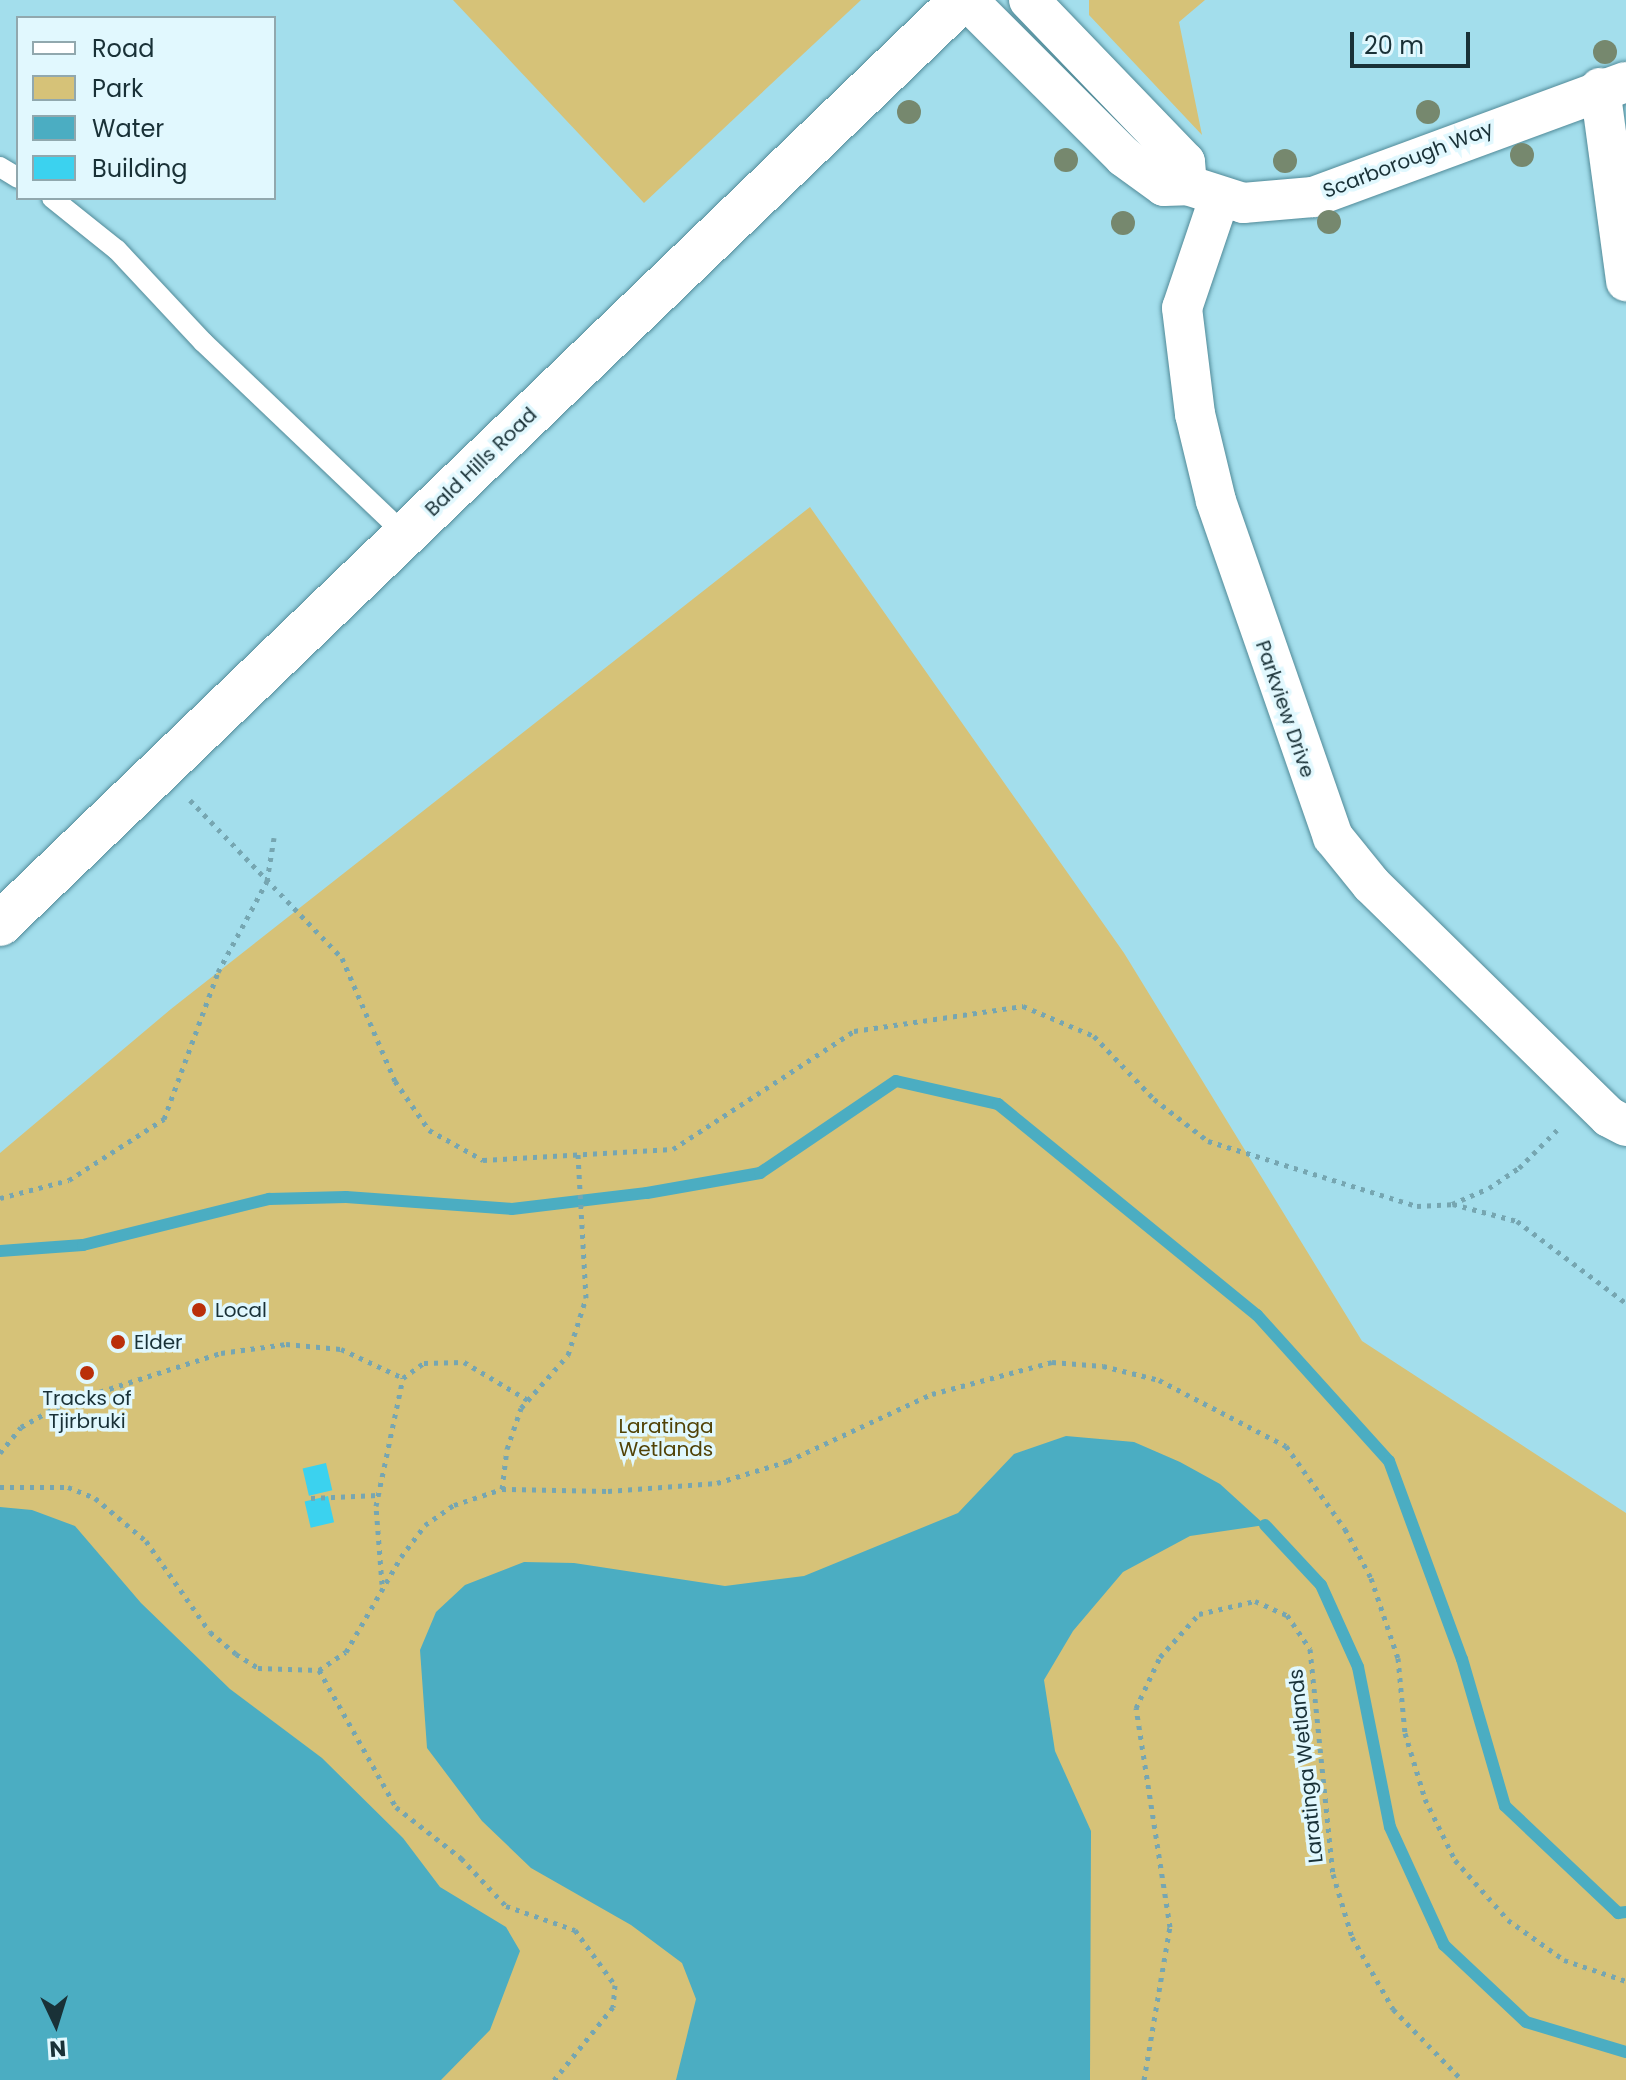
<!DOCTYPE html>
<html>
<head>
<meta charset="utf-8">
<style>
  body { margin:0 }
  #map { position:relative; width:1626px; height:2080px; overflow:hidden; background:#a3deec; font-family:Poppins,sans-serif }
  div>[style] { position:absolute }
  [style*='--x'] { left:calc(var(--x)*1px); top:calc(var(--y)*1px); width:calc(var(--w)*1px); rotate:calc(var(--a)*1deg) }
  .green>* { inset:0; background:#d6c278 }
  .water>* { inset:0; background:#4badc2 }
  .stream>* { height:12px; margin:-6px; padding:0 6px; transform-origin:6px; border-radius:6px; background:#4badc2 }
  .building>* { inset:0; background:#3bd2ef; transform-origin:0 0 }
  .path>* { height:5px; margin-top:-2.5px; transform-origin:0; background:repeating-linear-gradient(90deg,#76a6b1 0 4px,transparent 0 10px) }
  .roads { filter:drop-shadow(0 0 2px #518a98) drop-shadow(0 0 2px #518a98) }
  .service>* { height:20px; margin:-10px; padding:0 10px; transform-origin:10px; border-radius:10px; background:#fff }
  .minor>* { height:40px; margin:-20px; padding:0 20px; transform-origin:20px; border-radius:20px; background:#fff }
  .secondary>* { height:44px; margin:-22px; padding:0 22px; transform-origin:22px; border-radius:22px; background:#fff }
  .trees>* { width:24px; height:24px; margin:-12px; border-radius:50%; background:#76886e }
  .dots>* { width:22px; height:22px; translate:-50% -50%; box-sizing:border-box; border:4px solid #e1f8fe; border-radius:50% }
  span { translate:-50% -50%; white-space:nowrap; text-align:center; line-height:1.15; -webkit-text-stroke:7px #e1f8fe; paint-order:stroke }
  .street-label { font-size:20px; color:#193137 }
  .poi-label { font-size:20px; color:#193137 }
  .left { translate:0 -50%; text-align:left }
  .park-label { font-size:20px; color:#514206 }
  .legend { position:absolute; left:16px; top:16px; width:260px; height:184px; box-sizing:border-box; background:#e1f8fe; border:2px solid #91a8ae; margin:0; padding:10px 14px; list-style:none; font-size:24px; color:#193137 }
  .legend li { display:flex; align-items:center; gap:16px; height:40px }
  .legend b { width:40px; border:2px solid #91a8ae }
  .north { position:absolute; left:16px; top:1984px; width:80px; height:80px; -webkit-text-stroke:6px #e1f8fe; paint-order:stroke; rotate:176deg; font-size:22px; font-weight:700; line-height:32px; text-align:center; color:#193137 }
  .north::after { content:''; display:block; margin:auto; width:28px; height:36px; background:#193137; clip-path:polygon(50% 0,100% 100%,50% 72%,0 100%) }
  .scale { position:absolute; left:1350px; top:32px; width:120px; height:36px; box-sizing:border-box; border:4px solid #193137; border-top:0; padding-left:10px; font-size:24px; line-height:28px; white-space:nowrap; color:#193137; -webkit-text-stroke:6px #e1f8fe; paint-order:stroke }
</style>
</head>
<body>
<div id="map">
  <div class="green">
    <i style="clip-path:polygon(453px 0,861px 0,644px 203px)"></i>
    <i style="clip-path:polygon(1089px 0,1205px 0,1179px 22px,1202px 135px,1089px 15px)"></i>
    <i style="clip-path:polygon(810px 507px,1124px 953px,1362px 1341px,1626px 1513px,1626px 2080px,0 2080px,0 1153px,171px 1009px)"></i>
  </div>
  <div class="water">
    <i style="clip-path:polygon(1066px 1436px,1134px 1442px,1180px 1462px,1220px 1484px,1265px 1525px,1190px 1536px,1123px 1572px,1073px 1631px,1044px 1680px,1055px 1751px,1091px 1831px,1090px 2080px,676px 2080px,696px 1999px,682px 1963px,631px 1925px,531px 1868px,482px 1821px,427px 1748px,420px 1650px,436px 1612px,465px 1585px,524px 1562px,574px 1563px,725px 1586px,804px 1576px,958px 1513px,1014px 1454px)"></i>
    <i style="clip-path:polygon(0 1507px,32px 1510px,75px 1526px,141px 1603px,230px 1689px,322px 1758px,403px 1838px,440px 1887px,506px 1927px,520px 1951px,490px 2030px,441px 2080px,0 2080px)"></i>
  </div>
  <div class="stream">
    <i style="--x:0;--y:1251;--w:83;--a:-4.1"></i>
    <i style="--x:83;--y:1245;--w:192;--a:-13.9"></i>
    <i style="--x:269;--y:1199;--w:77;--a:-1.5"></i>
    <i style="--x:346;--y:1197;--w:166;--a:4.1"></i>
    <i style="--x:512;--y:1209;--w:136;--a:-6.8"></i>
    <i style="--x:647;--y:1193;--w:115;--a:-10"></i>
    <i style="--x:760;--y:1173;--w:164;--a:-34.1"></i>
    <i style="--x:896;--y:1081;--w:105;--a:12.7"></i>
    <i style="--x:998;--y:1104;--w:334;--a:39.2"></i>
    <i style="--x:1257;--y:1315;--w:197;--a:47.9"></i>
    <i style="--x:1389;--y:1461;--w:211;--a:69.8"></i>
    <i style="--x:1462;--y:1659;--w:153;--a:73.7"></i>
    <i style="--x:1505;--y:1806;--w:156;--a:43.4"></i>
    <i style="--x:1618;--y:1913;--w:8;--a:-7"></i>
    <i style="--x:1265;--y:1525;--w:82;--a:47"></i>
    <i style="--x:1321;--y:1585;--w:90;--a:65.7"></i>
    <i style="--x:1358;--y:1667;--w:163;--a:78.7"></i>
    <i style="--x:1390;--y:1827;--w:130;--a:65.4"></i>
    <i style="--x:1444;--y:1945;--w:112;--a:43.2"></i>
    <i style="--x:1526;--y:2022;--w:104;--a:16.7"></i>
  </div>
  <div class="building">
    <i style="left:326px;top:1463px;width:28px;height:24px;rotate:77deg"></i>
    <i style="left:328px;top:1496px;width:27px;height:24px;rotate:77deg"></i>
  </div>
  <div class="path">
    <i style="--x:190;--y:800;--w:219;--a:46.1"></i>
    <i style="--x:342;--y:958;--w:134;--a:66.7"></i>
    <i style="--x:395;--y:1081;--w:60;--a:55.2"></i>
    <i style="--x:429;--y:1130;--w:62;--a:29.1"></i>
    <i style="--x:483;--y:1160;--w:190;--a:-3.3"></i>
    <i style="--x:673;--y:1149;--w:216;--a:-33.1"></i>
    <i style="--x:854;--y:1031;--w:171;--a:-8.4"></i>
    <i style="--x:1023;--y:1006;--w:77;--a:22.9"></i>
    <i style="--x:1094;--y:1036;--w:87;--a:46.4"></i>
    <i style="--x:1154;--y:1099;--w:68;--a:37.9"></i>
    <i style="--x:1208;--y:1141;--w:219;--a:17.3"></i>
    <i style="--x:1417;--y:1206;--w:35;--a:-3"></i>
    <i style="--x:1452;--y:1204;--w:40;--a:-23.4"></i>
    <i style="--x:1489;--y:1188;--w:36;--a:-34"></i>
    <i style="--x:1519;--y:1168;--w:58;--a:-45"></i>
    <i style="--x:0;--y:1198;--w:71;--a:-14.6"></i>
    <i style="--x:69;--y:1180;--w:113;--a:-32.7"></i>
    <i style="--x:164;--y:1119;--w:157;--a:-69.8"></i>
    <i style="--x:218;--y:972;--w:103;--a:-61.7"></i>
    <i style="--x:267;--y:881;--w:44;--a:-80.8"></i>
    <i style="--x:1453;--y:1204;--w:66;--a:14.9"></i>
    <i style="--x:1517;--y:1221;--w:136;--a:37"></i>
    <i style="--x:0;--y:1453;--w:33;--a:-51"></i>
    <i style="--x:21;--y:1427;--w:47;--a:-29.3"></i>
    <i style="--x:62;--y:1404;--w:167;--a:-17.8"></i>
    <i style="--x:221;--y:1353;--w:66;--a:-7.9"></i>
    <i style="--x:286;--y:1344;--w:55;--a:5.2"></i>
    <i style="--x:341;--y:1349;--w:68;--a:25.1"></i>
    <i style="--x:0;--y:1487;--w:68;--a:0"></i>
    <i style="--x:68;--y:1487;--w:29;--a:22"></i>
    <i style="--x:95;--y:1498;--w:67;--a:40.1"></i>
    <i style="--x:146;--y:1541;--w:111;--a:54.9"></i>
    <i style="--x:210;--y:1632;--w:34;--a:40"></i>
    <i style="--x:236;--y:1654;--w:26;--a:32"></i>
    <i style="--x:258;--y:1668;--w:61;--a:1.9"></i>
    <i style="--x:319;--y:1670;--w:32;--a:-34"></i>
    <i style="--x:346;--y:1652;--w:110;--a:-59.9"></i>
    <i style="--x:401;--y:1557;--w:40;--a:-53"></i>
    <i style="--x:425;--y:1525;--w:35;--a:-35"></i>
    <i style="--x:454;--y:1505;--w:51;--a:-18.4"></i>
    <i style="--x:502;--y:1489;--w:106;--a:1.1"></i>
    <i style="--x:608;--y:1491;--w:109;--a:-4.2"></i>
    <i style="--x:717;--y:1483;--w:74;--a:-17.2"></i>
    <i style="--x:788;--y:1461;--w:159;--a:-25"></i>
    <i style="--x:932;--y:1394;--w:124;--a:-14.9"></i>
    <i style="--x:1052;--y:1362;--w:51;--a:4.5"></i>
    <i style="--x:1103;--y:1366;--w:58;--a:14"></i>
    <i style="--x:1159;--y:1380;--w:143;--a:27.5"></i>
    <i style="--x:1286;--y:1446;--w:102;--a:54.6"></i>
    <i style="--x:1345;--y:1529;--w:55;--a:62"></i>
    <i style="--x:1371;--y:1578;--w:84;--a:71.4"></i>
    <i style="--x:1398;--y:1658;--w:75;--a:84.7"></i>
    <i style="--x:1405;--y:1733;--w:69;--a:73.1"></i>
    <i style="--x:1425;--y:1799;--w:68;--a:63.8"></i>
    <i style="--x:1455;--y:1860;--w:80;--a:48.5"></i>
    <i style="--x:1508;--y:1920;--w:69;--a:35.5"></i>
    <i style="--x:1564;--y:1960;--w:65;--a:18.7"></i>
    <i style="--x:502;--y:1489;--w:40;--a:-82.9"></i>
    <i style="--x:507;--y:1449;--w:43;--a:-71.1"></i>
    <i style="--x:521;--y:1408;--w:71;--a:-48.4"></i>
    <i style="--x:568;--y:1355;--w:60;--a:-72.5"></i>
    <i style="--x:586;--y:1298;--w:144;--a:-93.2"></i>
    <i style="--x:311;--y:1498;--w:67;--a:-2.6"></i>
    <i style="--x:382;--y:1584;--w:78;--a:-94.4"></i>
    <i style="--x:376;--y:1506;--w:131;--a:-78.1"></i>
    <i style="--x:403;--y:1378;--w:26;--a:-36"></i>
    <i style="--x:424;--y:1363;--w:40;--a:-1.4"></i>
    <i style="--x:464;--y:1362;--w:74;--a:30.7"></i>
    <i style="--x:319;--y:1670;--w:157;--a:60.7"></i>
    <i style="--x:396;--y:1807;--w:83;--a:38.1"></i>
    <i style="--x:461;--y:1858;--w:66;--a:46.8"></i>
    <i style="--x:506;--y:1906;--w:73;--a:19.2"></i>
    <i style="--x:575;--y:1930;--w:68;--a:54"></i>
    <i style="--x:615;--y:1985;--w:22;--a:95"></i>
    <i style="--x:613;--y:2007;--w:94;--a:128.9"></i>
    <i style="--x:1144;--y:2080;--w:155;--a:-80.4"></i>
    <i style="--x:1170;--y:1927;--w:222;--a:-98.8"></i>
    <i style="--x:1136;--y:1708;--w:56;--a:-64.8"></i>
    <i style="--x:1160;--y:1657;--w:58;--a:-47.8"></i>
    <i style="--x:1199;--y:1614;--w:57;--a:-13.1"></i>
    <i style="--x:1255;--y:1601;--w:35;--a:24"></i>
    <i style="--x:1287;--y:1615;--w:41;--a:55.9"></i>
    <i style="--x:1310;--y:1649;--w:226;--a:84.2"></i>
    <i style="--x:1333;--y:1874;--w:66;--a:73.2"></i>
    <i style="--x:1352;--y:1937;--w:83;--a:60.3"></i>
    <i style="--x:1393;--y:2009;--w:99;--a:45.8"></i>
  </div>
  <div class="roads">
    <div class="service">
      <i style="--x:0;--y:167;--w:21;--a:31"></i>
      <i style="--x:52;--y:198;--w:83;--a:38.7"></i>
      <i style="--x:117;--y:250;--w:126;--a:46.9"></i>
      <i style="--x:203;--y:342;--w:280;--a:43.6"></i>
    </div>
    <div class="minor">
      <i style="--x:967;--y:0;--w:222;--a:45"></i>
      <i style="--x:1124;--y:157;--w:49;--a:35.9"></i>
      <i style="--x:1164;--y:186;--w:23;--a:-2"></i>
      <i style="--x:1187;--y:185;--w:59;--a:17.8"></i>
      <i style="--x:1243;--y:203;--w:70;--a:-4.9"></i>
      <i style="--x:1313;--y:197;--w:333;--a:-20.2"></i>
      <i style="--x:1029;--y:0;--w:225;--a:46.1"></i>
      <i style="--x:1185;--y:162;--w:23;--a:85"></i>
      <i style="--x:1600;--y:88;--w:195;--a:82.3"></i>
      <i style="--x:1219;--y:199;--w:115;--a:108.7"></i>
      <i style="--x:1182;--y:308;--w:107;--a:83"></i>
      <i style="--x:1195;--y:414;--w:89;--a:76.4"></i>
      <i style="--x:1216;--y:501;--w:356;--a:70.8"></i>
      <i style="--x:1333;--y:837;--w:60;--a:51"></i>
      <i style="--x:1371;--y:884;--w:333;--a:44.4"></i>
      <i style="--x:1609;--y:1117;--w:19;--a:28"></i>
    </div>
    <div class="secondary">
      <i style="--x:0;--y:924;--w:1334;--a:-43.85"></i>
    </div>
  </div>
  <div class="trees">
    <i style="left:1605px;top:52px"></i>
    <i style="left:909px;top:112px"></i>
    <i style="left:1428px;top:112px"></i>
    <i style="left:1522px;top:155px"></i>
    <i style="left:1066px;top:160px"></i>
    <i style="left:1285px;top:161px"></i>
    <i style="left:1329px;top:222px"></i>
    <i style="left:1123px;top:223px"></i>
  </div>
  <div class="dots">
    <i style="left:199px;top:1310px;background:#ba2f0a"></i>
    <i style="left:118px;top:1342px;background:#ba2f0a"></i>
    <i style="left:87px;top:1373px;background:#ba2f0a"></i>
  </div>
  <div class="street-label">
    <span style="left:1408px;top:160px;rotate:-21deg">Scarborough Way</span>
    <span style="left:481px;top:462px;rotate:-44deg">Bald Hills Road</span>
    <span style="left:1285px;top:709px;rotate:71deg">Parkview Drive</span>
    <span style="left:1306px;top:1766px;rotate:-96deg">Laratinga Wetlands</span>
  </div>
  <div class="poi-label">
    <span class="left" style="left:215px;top:1310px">Local</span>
    <span class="left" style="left:134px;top:1342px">Elder</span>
    <span style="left:87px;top:1410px">Tracks of<br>Tjirbruki</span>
  </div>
  <div class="park-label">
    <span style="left:666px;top:1438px">Laratinga<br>Wetlands</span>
  </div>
  <ul class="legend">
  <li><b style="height:10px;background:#fff"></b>Road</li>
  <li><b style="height:22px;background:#d6c278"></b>Park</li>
  <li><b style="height:22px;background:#4badc2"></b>Water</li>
  <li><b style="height:22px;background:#3bd2ef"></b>Building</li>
  </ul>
  <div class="north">N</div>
  <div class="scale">20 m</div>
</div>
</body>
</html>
